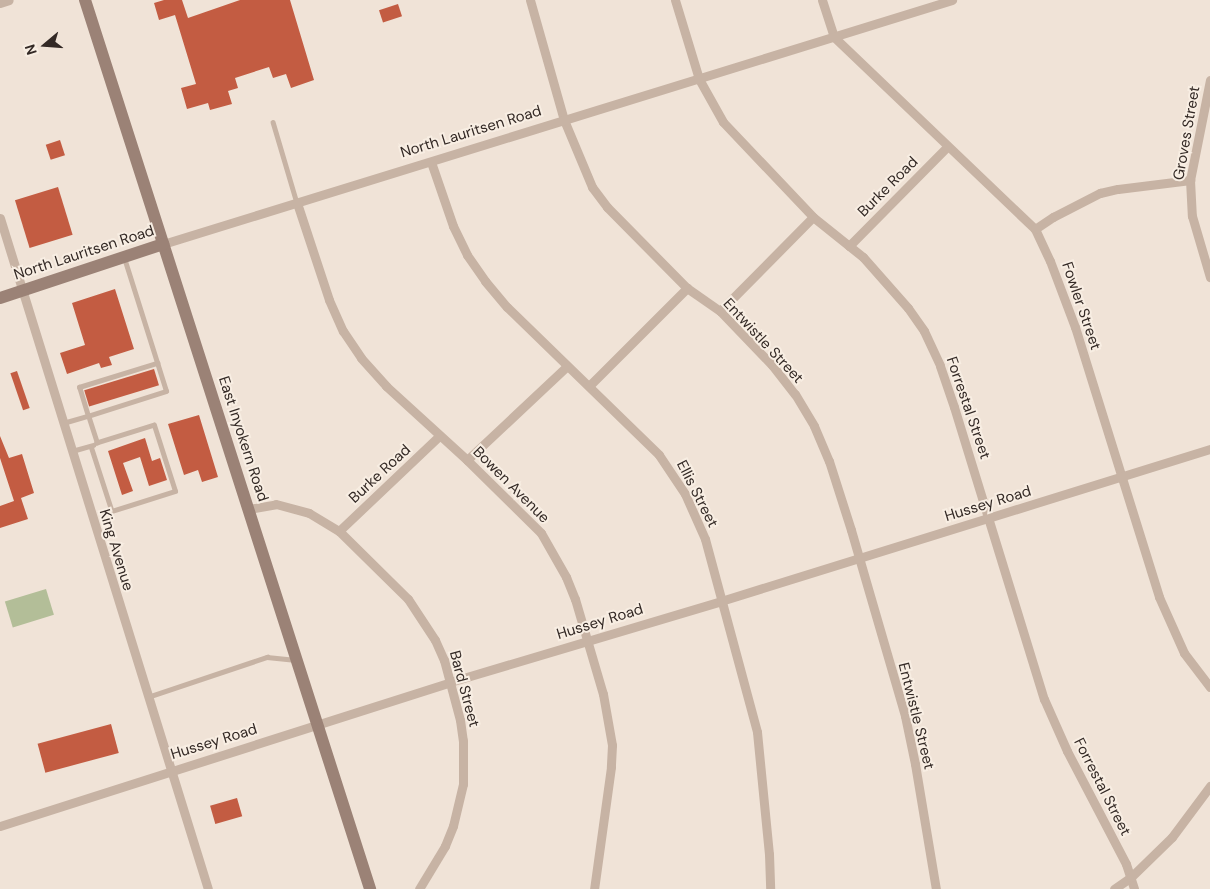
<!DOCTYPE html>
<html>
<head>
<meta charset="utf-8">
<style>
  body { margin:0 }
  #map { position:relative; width:1210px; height:889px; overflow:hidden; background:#f0e3d7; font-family:"DM Sans",sans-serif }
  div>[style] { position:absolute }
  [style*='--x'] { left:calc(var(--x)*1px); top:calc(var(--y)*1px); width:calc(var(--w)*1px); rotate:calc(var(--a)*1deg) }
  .green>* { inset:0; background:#b3be98; transform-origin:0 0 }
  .building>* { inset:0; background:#c35c42; transform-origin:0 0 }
  .lane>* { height:4.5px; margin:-2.25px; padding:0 2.25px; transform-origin:2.25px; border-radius:2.25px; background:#c7b3a4 }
  .street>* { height:9px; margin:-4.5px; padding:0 4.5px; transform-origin:4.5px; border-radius:4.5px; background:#c7b3a4 }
  .secondary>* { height:12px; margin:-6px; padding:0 6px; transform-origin:6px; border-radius:6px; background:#9b8276 }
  span { translate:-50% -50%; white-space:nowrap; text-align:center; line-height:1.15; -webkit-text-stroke:4px #f8eee3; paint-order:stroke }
  .street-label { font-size:15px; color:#332925 }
  .north { position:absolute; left:20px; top:20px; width:50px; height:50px; -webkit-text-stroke:4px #f8eee3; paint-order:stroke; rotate:252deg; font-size:14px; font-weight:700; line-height:20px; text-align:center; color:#332925 }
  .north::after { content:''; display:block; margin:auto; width:18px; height:22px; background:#332925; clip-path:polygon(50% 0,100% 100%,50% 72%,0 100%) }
</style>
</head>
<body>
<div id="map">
  <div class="green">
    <i style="left:46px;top:589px;width:27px;height:43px;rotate:73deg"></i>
  </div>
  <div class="building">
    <i style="clip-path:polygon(164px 0,182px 0,188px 18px,240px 0,290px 0,314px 80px,291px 88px,286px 74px,273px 78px,269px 67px,235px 78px,238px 88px,228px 91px,232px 104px,210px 110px,208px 103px,187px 109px,181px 88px,196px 84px,175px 15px,159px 20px,154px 3px)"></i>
    <i style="left:398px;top:4px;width:13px;height:20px;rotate:72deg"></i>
    <i style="left:60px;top:140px;width:16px;height:15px;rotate:72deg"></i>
    <i style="left:58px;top:187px;width:50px;height:45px;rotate:73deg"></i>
    <i style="clip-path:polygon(115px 289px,134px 349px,109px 357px,112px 365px,101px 368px,99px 363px,67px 374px,60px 353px,85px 345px,72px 303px)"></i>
    <i style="left:154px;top:369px;width:17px;height:73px;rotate:73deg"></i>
    <i style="left:17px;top:371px;width:39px;height:7px;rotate:71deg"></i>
    <i style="clip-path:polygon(199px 415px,218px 477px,202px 482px,198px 470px,184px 475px,168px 424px)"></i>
    <i style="clip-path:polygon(0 436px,9px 458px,22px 454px,34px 493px,21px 498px,28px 519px,0 528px,0 506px,14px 501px,0 458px)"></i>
    <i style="clip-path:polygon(145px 438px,152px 461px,160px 458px,167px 480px,149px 486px,140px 457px,123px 463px,133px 491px,122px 495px,108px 451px)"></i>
    <i style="left:111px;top:724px;width:30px;height:76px;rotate:75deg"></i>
    <i style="left:237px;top:798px;width:19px;height:28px;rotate:74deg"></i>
  </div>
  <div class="lane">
    <i style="--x:273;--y:122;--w:84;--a:73.5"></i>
    <i style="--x:63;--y:423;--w:26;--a:-16"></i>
    <i style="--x:88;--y:416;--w:30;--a:-107"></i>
    <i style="--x:79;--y:387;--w:82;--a:-17.1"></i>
    <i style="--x:91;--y:446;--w:68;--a:72.1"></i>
    <i style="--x:112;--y:511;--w:66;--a:-17.6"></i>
    <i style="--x:175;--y:491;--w:69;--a:-107.7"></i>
    <i style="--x:154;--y:425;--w:60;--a:162.5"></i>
    <i style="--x:97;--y:443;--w:28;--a:-108"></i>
    <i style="--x:88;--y:416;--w:82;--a:-17.8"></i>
    <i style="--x:166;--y:391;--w:139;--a:-107.5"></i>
    <i style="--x:72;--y:451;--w:22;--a:-16"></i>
    <i style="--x:148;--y:697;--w:126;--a:-18.6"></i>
    <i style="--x:267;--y:657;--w:29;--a:6"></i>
  </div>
  <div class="street">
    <i style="--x:530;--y:0;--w:125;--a:74.2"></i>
    <i style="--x:564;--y:120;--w:73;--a:67.3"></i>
    <i style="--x:592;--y:187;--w:25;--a:53"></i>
    <i style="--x:607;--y:207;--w:114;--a:45.4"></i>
    <i style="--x:687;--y:288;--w:40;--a:34.9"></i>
    <i style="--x:720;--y:311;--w:75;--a:46.1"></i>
    <i style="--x:772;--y:365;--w:37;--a:52"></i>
    <i style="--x:795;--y:394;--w:37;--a:59"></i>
    <i style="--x:814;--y:426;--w:38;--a:67"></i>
    <i style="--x:829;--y:461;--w:72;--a:72.3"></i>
    <i style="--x:851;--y:530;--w:194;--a:73.8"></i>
    <i style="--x:905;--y:716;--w:49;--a:78.2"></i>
    <i style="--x:915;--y:764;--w:127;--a:80.5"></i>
    <i style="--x:675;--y:0;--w:83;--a:73.1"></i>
    <i style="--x:699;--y:79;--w:49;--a:60.8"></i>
    <i style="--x:723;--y:122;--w:131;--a:46.5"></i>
    <i style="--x:813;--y:217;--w:64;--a:38.7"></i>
    <i style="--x:863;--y:257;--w:68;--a:48.6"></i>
    <i style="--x:908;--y:308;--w:28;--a:55"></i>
    <i style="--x:924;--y:331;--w:38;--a:65"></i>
    <i style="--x:940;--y:366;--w:43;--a:71.1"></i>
    <i style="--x:954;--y:407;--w:306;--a:72.9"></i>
    <i style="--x:1044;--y:699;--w:57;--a:66.1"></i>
    <i style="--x:1067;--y:751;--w:127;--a:62.4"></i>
    <i style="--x:1126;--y:864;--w:26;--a:72"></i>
    <i style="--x:822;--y:0;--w:39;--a:72"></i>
    <i style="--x:834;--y:37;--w:278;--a:43.7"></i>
    <i style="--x:1035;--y:229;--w:35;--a:65"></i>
    <i style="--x:1050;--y:261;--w:71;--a:69.3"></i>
    <i style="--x:1075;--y:327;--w:283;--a:72.7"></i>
    <i style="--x:1159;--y:597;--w:61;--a:65.9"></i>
    <i style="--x:1184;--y:653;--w:43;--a:52.6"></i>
    <i style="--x:0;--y:3;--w:9;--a:-18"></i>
    <i style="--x:1210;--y:80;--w:102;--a:101.3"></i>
    <i style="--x:1190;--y:180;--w:36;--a:87"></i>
    <i style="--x:1192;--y:216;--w:64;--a:73.6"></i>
    <i style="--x:431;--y:162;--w:68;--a:71"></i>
    <i style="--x:453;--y:226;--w:32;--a:64"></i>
    <i style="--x:467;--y:255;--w:32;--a:55"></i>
    <i style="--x:485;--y:281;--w:34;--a:50"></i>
    <i style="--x:507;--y:307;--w:212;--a:44.2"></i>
    <i style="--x:659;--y:455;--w:47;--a:56.3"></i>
    <i style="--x:685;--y:494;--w:49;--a:66"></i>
    <i style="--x:705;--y:539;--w:200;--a:74.9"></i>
    <i style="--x:757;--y:732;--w:123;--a:84.4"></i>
    <i style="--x:769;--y:854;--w:35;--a:88"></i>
    <i style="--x:297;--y:203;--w:102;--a:71.7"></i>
    <i style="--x:329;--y:300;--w:34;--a:66"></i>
    <i style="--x:343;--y:331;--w:32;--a:56"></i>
    <i style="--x:361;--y:358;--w:38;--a:48"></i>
    <i style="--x:386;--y:386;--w:110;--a:42.4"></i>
    <i style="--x:467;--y:460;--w:104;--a:44.6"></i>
    <i style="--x:541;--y:533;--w:51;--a:60.4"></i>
    <i style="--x:566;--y:577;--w:24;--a:68"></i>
    <i style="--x:575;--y:599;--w:99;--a:73.6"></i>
    <i style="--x:603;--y:694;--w:52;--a:80"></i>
    <i style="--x:612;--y:745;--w:22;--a:93"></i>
    <i style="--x:611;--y:767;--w:123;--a:97.9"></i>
    <i style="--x:0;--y:218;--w:702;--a:72.78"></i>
    <i style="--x:1035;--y:229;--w:22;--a:-34"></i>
    <i style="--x:1053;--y:217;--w:53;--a:-27.1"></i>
    <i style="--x:1100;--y:193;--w:18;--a:-13"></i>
    <i style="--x:1118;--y:189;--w:73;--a:-7.1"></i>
    <i style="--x:163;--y:244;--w:826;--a:-17.18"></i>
    <i style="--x:849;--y:246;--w:139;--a:-45.3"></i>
    <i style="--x:720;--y:311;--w:132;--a:-45.3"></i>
    <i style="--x:589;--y:386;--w:139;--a:-45"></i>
    <i style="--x:467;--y:460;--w:137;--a:-43.2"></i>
    <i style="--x:249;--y:509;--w:27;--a:-10"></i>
    <i style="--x:276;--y:504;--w:34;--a:15"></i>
    <i style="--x:309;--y:513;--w:35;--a:31"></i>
    <i style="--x:339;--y:531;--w:97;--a:44.6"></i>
    <i style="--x:408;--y:599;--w:49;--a:56.6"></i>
    <i style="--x:435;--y:640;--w:22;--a:66"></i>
    <i style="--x:444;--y:660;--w:62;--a:75.1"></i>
    <i style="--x:460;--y:720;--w:21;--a:82"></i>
    <i style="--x:463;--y:741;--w:43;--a:90"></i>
    <i style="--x:463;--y:784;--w:43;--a:103.4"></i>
    <i style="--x:453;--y:826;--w:22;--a:112"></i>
    <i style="--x:445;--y:846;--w:50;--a:121.2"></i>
    <i style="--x:339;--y:531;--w:138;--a:-43.5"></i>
    <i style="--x:0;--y:826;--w:472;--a:-17.7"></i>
    <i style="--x:450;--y:682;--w:283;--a:-16.6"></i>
    <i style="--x:721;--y:601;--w:512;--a:-17.27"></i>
    <i style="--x:1114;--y:889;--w:21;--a:-35"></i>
    <i style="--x:1131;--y:877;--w:57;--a:-44.3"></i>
    <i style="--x:1172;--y:837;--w:64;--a:-53.3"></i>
  </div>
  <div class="secondary">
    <i style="--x:85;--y:0;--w:934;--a:72.22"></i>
    <i style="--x:0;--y:298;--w:172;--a:-18.3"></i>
  </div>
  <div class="street-label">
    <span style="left:471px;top:132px;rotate:-17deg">North Lauritsen Road</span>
    <span style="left:1187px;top:133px;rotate:-80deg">Groves Street</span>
    <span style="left:888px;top:187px;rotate:-45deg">Burke Road</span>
    <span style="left:84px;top:253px;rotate:-18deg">North Lauritsen Road</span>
    <span style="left:1081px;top:306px;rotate:71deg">Fowler Street</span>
    <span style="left:763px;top:341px;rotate:47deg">Entwistle Street</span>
    <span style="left:968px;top:408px;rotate:71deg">Forrestal Street</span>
    <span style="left:243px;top:439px;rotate:72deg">East Inyokern Road</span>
    <span style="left:380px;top:474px;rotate:-43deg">Burke Road</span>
    <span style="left:511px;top:485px;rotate:45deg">Bowen Avenue</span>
    <span style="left:697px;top:494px;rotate:63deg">Ellis Street</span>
    <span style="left:988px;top:504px;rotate:-17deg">Hussey Road</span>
    <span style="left:116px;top:550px;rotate:73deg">King Avenue</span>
    <span style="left:600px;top:622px;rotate:-17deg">Hussey Road</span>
    <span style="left:464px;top:689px;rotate:75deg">Bard Street</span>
    <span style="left:916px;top:716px;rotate:76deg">Entwistle Street</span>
    <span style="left:214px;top:742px;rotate:-17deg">Hussey Road</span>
    <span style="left:1102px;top:787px;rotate:63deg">Forrestal Street</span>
  </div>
  <div class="north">N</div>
</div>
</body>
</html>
